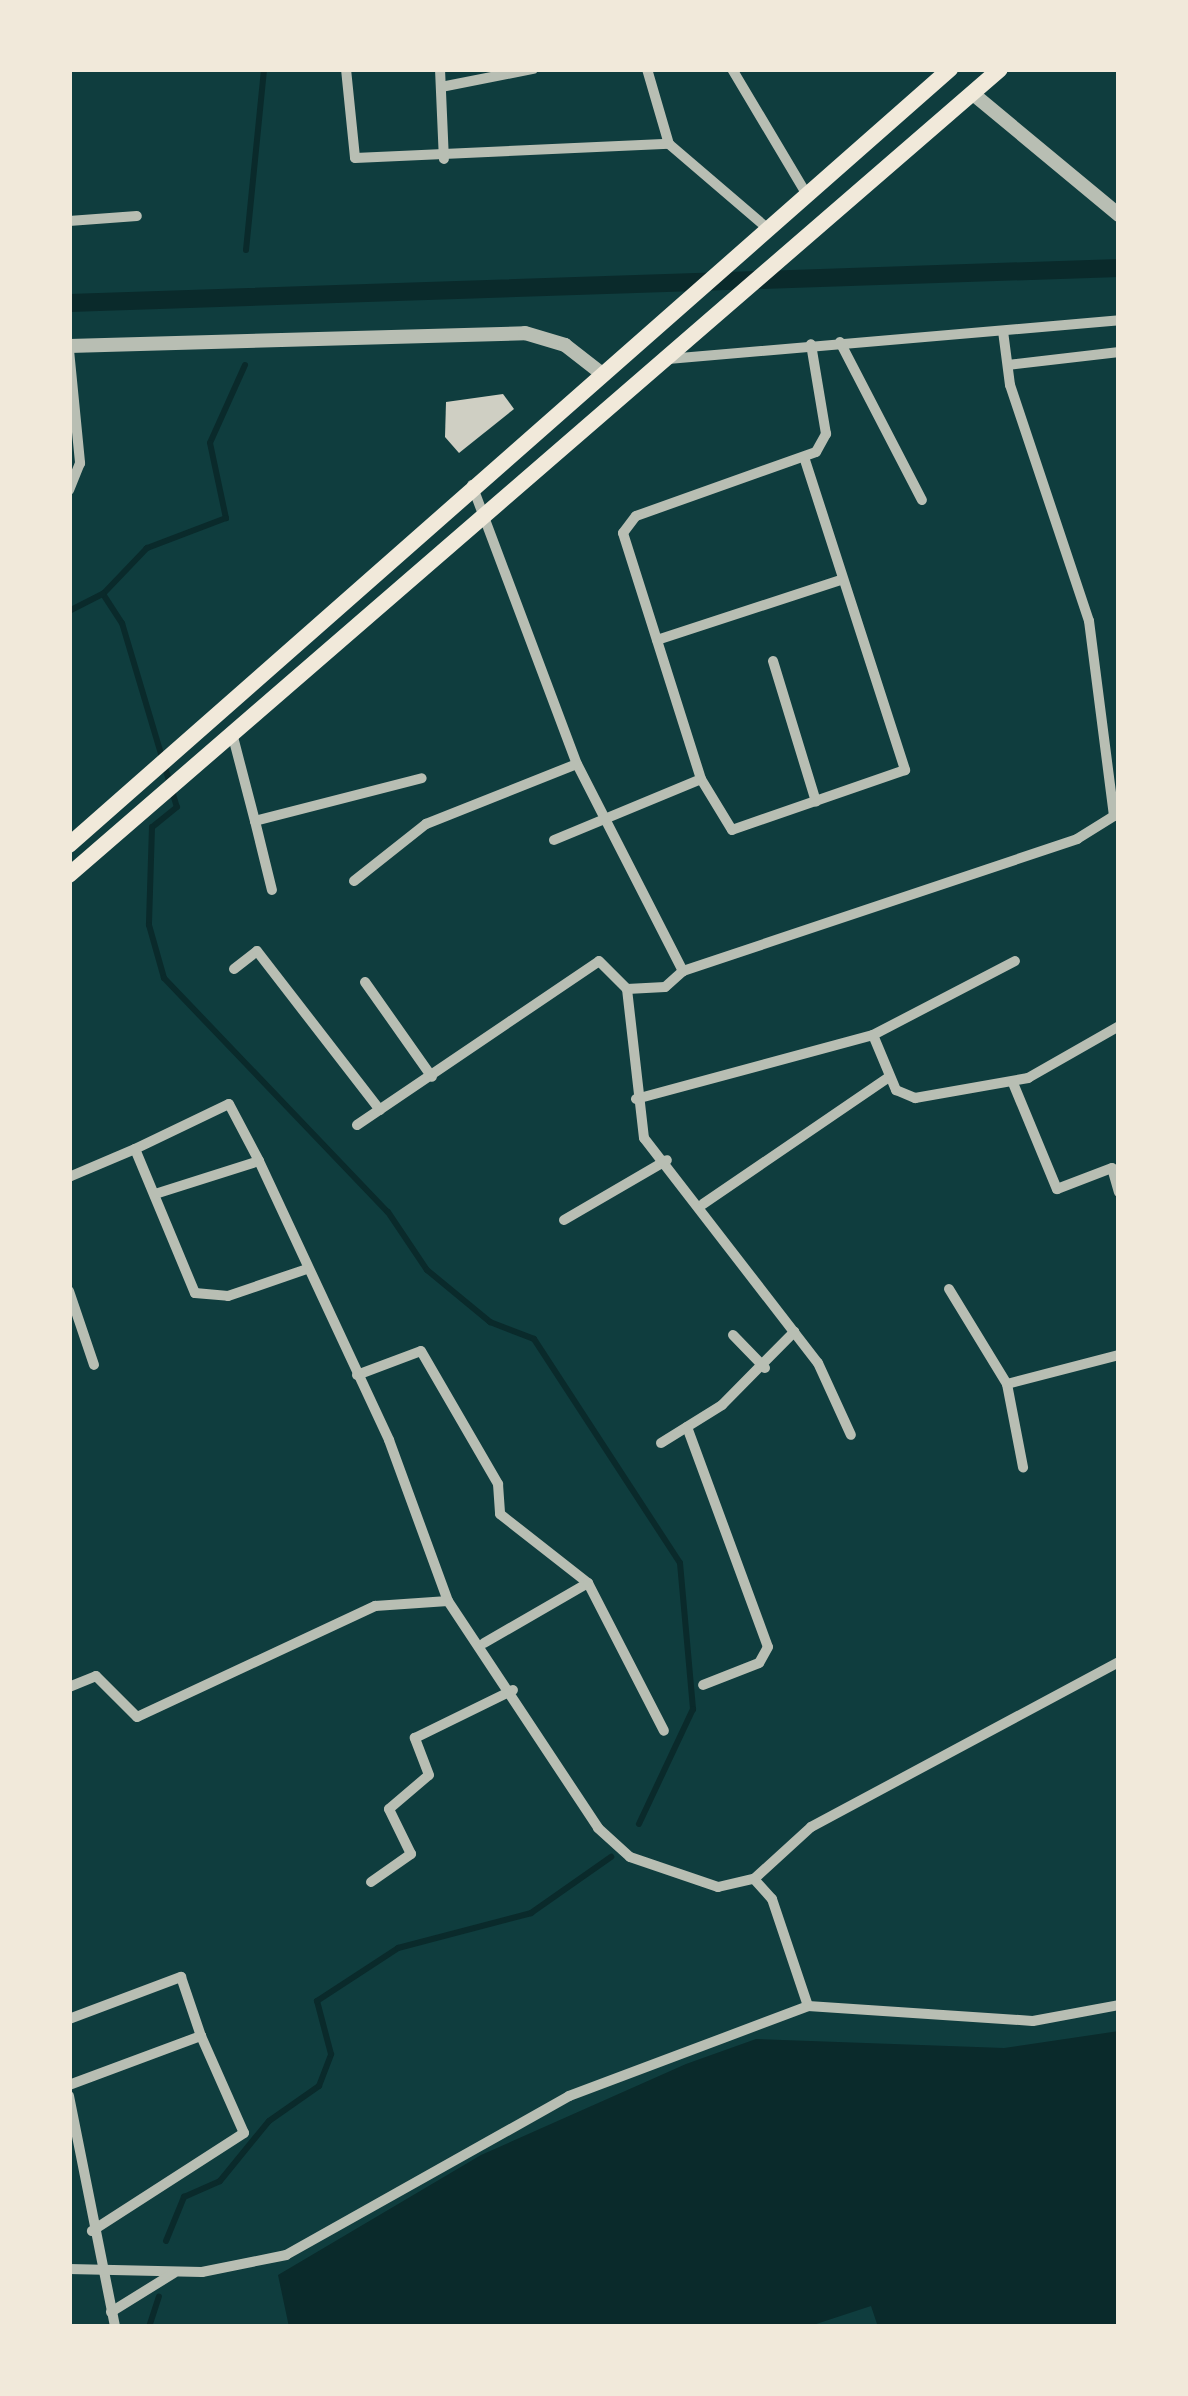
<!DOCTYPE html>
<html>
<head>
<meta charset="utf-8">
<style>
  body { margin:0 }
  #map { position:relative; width:1188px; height:2396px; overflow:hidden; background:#0f3d3e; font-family:Manrope,sans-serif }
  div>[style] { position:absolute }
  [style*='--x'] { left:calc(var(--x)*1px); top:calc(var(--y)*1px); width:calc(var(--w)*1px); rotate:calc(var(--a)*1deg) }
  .water>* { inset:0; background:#0a2a2b }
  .stream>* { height:6px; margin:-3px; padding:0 3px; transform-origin:3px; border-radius:3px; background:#0a2a2b }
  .canal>* { height:18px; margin:-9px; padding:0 9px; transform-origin:9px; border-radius:9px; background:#0a2a2b }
  .building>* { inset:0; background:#cfcfc3 }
  .minor>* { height:10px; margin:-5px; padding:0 5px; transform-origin:5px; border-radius:5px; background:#b8beb3 }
  .tertiary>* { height:14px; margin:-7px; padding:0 7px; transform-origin:7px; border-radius:7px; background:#b8beb3 }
  .primary>* { height:16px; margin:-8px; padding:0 8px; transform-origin:8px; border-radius:8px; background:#f1e9da }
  span { translate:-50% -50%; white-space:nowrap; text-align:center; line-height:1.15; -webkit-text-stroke:10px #f1e9da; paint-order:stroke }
  .frame { position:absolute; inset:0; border:72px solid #f1e9da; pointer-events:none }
</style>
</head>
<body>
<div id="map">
  <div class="water">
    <i style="clip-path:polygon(1119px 2031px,1119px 2327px,878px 2327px,871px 2306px,807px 2327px,289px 2327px,278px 2275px,481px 2155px,686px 2064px,756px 2039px,1004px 2048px)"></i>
  </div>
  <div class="stream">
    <i style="--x:246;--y:250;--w:182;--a:-84.3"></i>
    <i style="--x:245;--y:365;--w:85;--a:114.2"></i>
    <i style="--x:210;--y:443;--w:77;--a:78"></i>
    <i style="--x:226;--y:518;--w:85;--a:159.2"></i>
    <i style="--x:147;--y:548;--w:64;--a:133.7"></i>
    <i style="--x:103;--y:594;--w:35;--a:57"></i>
    <i style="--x:122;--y:623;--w:192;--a:73.4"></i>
    <i style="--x:177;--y:807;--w:32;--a:141"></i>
    <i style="--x:152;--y:827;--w:98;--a:91.8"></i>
    <i style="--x:149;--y:925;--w:55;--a:74.2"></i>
    <i style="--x:164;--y:978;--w:324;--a:46.3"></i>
    <i style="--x:388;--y:1212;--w:70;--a:56.1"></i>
    <i style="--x:427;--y:1270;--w:82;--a:39.5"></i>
    <i style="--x:490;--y:1322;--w:47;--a:21.1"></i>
    <i style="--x:534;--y:1339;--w:267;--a:56.9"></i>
    <i style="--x:680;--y:1563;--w:147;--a:84.9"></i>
    <i style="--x:693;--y:1709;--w:127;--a:115.2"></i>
    <i style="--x:69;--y:611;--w:38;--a:-27"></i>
    <i style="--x:166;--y:2241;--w:48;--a:-67.8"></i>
    <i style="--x:184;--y:2197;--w:39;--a:-24"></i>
    <i style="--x:220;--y:2181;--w:77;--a:-50.8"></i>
    <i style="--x:269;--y:2121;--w:61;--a:-35"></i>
    <i style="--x:319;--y:2086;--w:34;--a:-69"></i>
    <i style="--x:331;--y:2054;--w:55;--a:-104.8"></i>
    <i style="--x:317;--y:2001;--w:97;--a:-33.2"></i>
    <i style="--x:398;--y:1948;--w:138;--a:-14.7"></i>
    <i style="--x:531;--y:1913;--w:98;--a:-35"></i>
    <i style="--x:149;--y:2327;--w:32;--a:-72"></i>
  </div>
  <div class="canal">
    <i style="--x:69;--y:303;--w:1051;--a:-1.91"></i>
  </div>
  <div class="building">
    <i style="clip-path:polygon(503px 394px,514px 409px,459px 453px,445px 437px,446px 402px)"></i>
  </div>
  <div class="minor">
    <i style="--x:346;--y:69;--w:89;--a:84.2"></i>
    <i style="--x:355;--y:158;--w:314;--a:-2.6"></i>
    <i style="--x:669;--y:144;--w:128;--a:40.6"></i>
    <i style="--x:440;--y:69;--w:90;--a:87.5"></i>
    <i style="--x:647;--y:69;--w:78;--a:73.7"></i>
    <i style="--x:732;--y:69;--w:144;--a:59.2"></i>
    <i style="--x:441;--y:87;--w:94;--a:-11.1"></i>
    <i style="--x:69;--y:221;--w:68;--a:-4.2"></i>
    <i style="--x:840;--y:342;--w:178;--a:62.6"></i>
    <i style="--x:69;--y:350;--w:114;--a:84.4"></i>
    <i style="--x:80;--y:463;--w:29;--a:112"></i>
    <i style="--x:668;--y:359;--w:453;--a:-4.9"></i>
    <i style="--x:1008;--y:365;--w:112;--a:-6.7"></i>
    <i style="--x:805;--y:460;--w:326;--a:72.1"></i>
    <i style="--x:905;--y:770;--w:183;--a:160.9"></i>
    <i style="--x:732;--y:830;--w:60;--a:-121.3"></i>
    <i style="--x:701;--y:779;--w:258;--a:-107.6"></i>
    <i style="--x:623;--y:533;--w:21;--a:-53"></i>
    <i style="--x:636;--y:516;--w:191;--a:-19.6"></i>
    <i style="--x:816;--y:452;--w:21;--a:-61"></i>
    <i style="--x:826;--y:434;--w:91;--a:-99.5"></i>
    <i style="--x:472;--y:485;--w:298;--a:69.4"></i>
    <i style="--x:577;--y:764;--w:233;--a:62.9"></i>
    <i style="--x:683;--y:971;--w:24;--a:138"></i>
    <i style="--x:665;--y:987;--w:38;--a:177"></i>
    <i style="--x:657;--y:640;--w:194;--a:-18.1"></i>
    <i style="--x:773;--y:661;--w:147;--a:73"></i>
    <i style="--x:232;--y:733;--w:91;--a:75.4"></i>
    <i style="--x:255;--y:821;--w:172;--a:-14.4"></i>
    <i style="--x:255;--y:821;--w:71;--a:76.2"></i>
    <i style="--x:554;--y:840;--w:159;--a:-22.5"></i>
    <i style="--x:354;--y:881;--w:92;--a:-38.4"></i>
    <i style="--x:426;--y:824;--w:162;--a:-21.7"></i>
    <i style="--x:234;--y:969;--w:29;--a:-38"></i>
    <i style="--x:257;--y:951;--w:201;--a:52.3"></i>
    <i style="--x:683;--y:971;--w:416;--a:-18.5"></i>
    <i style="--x:1077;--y:839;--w:44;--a:-31.9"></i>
    <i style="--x:1114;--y:816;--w:197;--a:-97.3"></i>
    <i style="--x:1089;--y:621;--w:249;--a:-108.5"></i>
    <i style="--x:1010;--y:385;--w:54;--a:-97.4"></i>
    <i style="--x:365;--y:982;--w:116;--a:54.8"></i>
    <i style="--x:873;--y:1035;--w:60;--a:67.3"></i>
    <i style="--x:896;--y:1090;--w:21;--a:23"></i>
    <i style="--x:915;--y:1098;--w:115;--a:-10"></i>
    <i style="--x:1028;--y:1078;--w:105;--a:-29.7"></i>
    <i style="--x:1013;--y:1083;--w:115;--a:67.5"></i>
    <i style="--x:1057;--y:1189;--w:59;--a:-20.9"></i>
    <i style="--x:1112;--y:1168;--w:25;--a:74"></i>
    <i style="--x:636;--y:1099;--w:245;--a:-15.1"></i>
    <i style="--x:873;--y:1035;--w:160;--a:-27.5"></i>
    <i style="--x:357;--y:1125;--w:292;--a:-34.1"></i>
    <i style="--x:599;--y:961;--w:40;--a:45"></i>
    <i style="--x:627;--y:989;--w:150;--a:83.5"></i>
    <i style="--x:644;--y:1138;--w:284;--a:52.3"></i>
    <i style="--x:818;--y:1363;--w:79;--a:65.4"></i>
    <i style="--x:135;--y:1149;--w:104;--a:-25.6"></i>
    <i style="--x:229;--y:1104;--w:64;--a:62.2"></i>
    <i style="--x:259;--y:1161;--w:109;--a:162.4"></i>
    <i style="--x:259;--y:1161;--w:308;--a:65"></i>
    <i style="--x:389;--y:1440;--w:171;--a:69.9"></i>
    <i style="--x:69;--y:1177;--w:72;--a:-23"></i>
    <i style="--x:135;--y:1149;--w:156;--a:67.4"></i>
    <i style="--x:195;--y:1293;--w:33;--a:5"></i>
    <i style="--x:228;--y:1296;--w:83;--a:-18.9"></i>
    <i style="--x:703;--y:1204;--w:225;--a:-34.3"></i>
    <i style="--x:564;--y:1220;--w:119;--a:-30.2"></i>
    <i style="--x:949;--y:1289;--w:111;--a:58.6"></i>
    <i style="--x:1007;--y:1384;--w:85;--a:79.1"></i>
    <i style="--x:69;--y:1291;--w:78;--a:71.3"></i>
    <i style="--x:733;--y:1335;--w:46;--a:45.9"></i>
    <i style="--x:357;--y:1375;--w:68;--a:-20.6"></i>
    <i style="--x:421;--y:1351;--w:154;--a:59.9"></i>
    <i style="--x:498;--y:1484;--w:30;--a:86"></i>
    <i style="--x:500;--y:1514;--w:112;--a:38.1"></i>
    <i style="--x:588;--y:1583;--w:120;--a:150"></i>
    <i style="--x:1007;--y:1384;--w:116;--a:-14.5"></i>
    <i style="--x:687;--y:1427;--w:234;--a:69.8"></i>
    <i style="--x:768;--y:1647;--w:18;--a:119"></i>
    <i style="--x:759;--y:1663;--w:60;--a:158.6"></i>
    <i style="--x:661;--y:1443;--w:72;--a:-31.9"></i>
    <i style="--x:722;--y:1405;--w:103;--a:-45.4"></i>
    <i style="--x:588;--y:1583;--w:166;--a:62.8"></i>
    <i style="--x:69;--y:1687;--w:29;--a:-22"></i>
    <i style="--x:96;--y:1676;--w:58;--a:45"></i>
    <i style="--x:137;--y:1717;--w:263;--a:-25"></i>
    <i style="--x:375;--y:1606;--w:73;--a:-3.9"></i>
    <i style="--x:448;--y:1601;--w:272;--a:56.5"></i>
    <i style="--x:598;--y:1828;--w:43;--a:42.2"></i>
    <i style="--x:630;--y:1857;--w:93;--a:18.8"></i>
    <i style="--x:718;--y:1887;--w:37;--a:-13"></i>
    <i style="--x:754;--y:1879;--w:27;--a:48"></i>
    <i style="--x:772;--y:1899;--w:113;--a:71.4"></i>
    <i style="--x:754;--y:1879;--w:77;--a:-42.4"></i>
    <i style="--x:811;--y:1827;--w:349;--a:-28.2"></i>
    <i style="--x:371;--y:1882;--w:49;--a:-35"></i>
    <i style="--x:411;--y:1854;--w:50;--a:-116.1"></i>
    <i style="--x:389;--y:1809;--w:52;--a:-40.4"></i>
    <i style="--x:429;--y:1775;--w:40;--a:-111"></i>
    <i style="--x:415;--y:1738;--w:109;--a:-26.1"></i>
    <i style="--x:69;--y:2019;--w:120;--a:-20.6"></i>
    <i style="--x:181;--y:1977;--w:62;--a:71.3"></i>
    <i style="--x:69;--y:2085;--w:141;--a:-20.4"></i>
    <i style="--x:201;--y:2036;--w:106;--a:66.1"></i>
    <i style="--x:244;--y:2133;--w:181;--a:147.2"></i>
    <i style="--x:69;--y:2096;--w:236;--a:78.7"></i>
    <i style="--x:69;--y:2269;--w:133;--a:1.3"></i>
    <i style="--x:202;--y:2272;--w:86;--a:-11.4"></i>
    <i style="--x:286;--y:2255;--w:325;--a:-29.3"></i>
    <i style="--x:569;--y:2096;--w:255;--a:-20.6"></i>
    <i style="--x:808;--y:2006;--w:225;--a:3.8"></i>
    <i style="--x:1033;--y:2021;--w:87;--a:-10.5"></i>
    <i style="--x:111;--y:2312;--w:74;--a:-31.8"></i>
  </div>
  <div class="tertiary">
    <i style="--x:972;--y:93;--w:191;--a:39.7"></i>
    <i style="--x:69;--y:346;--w:456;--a:-1.6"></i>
    <i style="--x:525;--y:333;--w:42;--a:16.7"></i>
    <i style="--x:565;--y:345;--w:46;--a:37.9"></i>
  </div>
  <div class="primary">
    <i style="--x:69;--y:845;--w:1174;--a:-41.37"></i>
    <i style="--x:69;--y:875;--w:1231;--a:-40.88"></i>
  </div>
  <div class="frame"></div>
</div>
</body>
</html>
